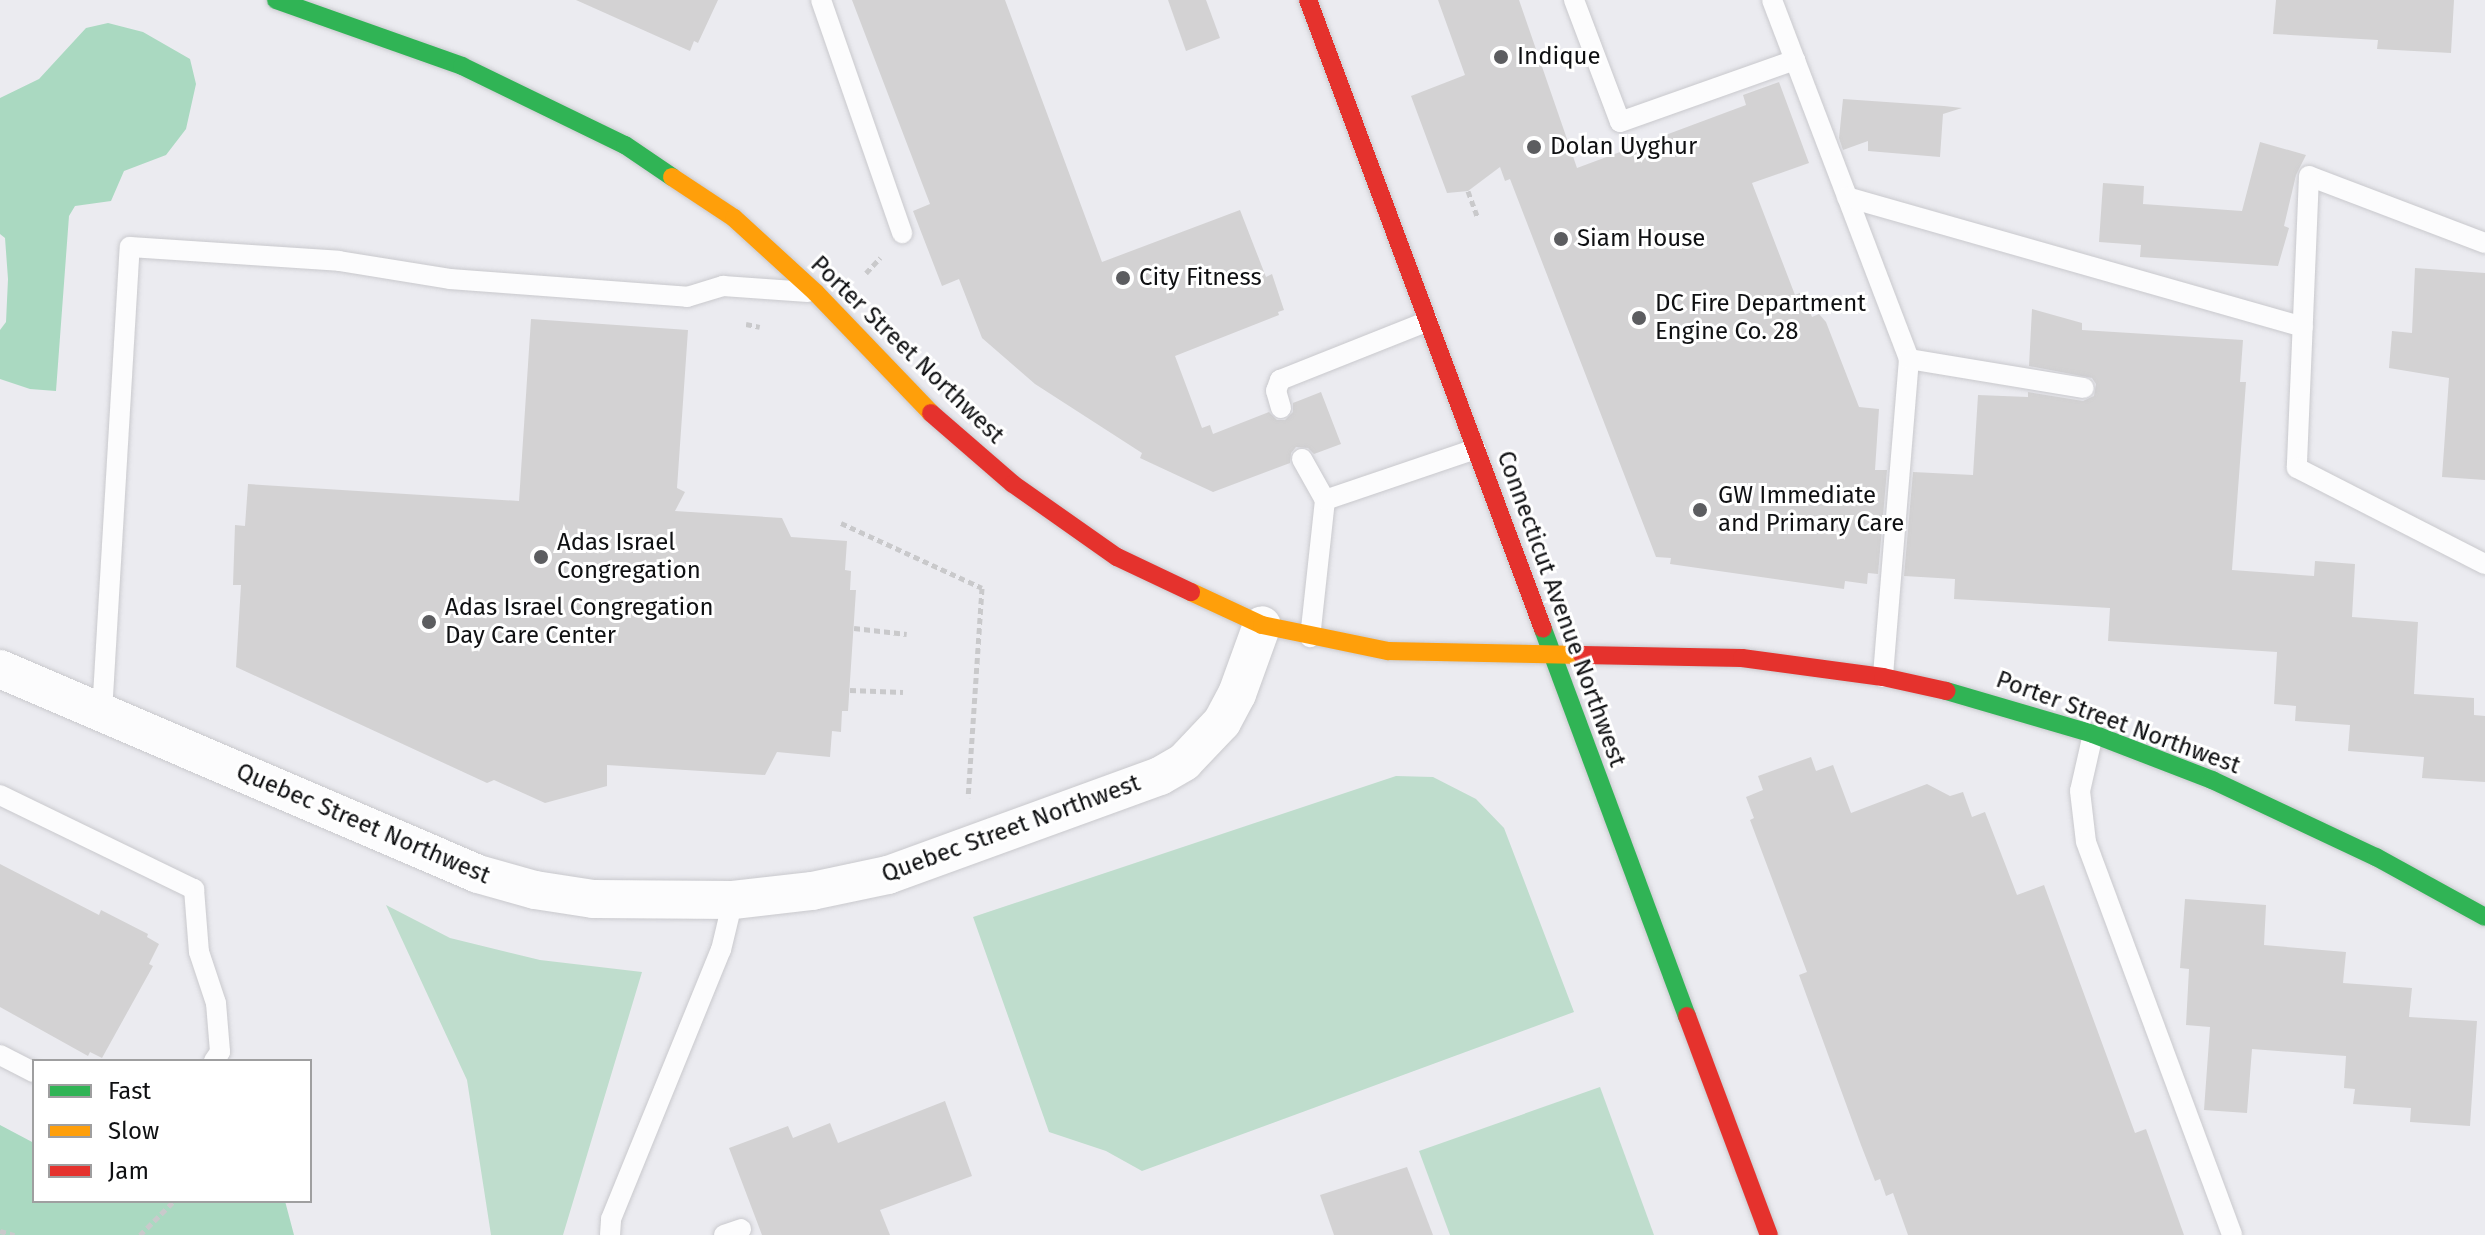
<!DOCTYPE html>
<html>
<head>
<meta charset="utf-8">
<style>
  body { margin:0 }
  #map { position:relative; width:2485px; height:1235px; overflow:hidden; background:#ebebf0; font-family:"Fira Sans",sans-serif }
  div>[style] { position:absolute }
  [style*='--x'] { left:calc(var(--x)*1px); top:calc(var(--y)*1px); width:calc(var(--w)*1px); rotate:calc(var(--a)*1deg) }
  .green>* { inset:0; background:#bfddcd }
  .forest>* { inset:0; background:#aad9c1 }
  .building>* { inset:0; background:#d3d2d3 }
  .path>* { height:5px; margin-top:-2.5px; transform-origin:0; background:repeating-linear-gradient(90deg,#c9c9cb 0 6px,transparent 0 10px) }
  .roads { filter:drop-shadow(0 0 2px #c9c9cd) drop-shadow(0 0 2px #c9c9cd) }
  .lane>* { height:20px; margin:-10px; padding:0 10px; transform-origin:10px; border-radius:10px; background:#fcfcfd }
  .street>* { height:38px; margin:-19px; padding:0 19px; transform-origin:19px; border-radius:19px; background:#fcfcfd }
  .fast>* { height:18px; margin:-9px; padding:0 9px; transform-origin:9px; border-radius:9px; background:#30b455 }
  .slow>* { height:18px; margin:-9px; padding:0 9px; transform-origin:9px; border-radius:9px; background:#ff9f0a }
  .jam>* { height:18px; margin:-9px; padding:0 9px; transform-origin:9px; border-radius:9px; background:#e5322d }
  .dots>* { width:22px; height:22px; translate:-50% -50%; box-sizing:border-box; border:4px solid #fff; border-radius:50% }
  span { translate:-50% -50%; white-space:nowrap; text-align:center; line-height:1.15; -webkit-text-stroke:6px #fff; paint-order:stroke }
  .poi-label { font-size:24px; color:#0f1012 }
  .left { translate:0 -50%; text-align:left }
  .street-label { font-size:24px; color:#0f1012 }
  .legend { position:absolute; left:32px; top:1059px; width:280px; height:144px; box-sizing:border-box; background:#fff; border:2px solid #9f9fa0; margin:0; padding:10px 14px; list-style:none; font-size:24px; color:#0f1012 }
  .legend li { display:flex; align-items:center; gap:16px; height:40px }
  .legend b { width:40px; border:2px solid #9f9fa0 }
</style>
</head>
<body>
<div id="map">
  <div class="green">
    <i style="clip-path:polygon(1396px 776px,1433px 777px,1476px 799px,1504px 828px,1574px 1012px,1142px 1171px,1106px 1151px,1049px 1132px,973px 917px)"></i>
    <i style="clip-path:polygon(386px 905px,450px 938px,540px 960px,642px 972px,563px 1235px,491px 1235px,467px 1080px)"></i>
    <i style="clip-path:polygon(1600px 1087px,1654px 1235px,1450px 1235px,1419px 1151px)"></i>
  </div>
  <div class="forest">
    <i style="clip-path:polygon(108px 23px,143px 32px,190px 59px,196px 84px,186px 129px,166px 155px,124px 171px,111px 201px,75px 206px,69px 216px,56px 391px,30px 389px,0 379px,0 330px,6px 322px,8px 279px,5px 238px,0 234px,0 98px,39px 79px,86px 28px)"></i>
    <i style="clip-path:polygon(0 1125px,34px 1143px,34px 1201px,285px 1201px,294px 1235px,0 1235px)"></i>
  </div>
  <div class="building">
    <i style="clip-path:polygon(576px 0,718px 0,698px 43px,694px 41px,690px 51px)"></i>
    <i style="clip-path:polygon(852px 0,1005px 0,1102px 262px,1240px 210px,1266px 277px,1272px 274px,1284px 310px,1278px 312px,1279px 315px,1175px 356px,1202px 428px,1210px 425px,1213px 434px,1269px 412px,1277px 420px,1285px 420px,1293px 412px,1293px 403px,1321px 392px,1341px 444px,1314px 454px,1308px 448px,1296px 447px,1291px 453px,1290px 463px,1213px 492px,1140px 458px,1142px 453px,1035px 384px,982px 338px,959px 279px,942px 286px,913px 211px,930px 204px)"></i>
    <i style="clip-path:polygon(1168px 0,1206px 0,1220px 38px,1186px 51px)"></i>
    <i style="clip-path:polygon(1438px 0,1519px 0,1577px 168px,1746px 105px,1743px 95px,1779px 82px,1809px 163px,1752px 183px,1795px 295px,1802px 292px,1812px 317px,1819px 314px,1826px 322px,1859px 407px,1879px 409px,1875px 470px,1887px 470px,1878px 574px,1868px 573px,1867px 584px,1845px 581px,1844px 589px,1670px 564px,1671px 558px,1656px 557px,1510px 179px,1505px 181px,1500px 167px,1468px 191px,1447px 193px,1411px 96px,1465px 75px)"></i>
    <i style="clip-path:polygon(2276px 0,2454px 0,2451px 53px,2377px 49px,2378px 40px,2273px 34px)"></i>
    <i style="clip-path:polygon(1843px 99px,1944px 106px,1962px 108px,1943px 114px,1940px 157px,1868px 151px,1868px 141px,1843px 150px,1839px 138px)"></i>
    <i style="clip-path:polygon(2260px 142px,2306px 155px,2296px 175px,2284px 226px,2289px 228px,2278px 266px,2140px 257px,2141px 245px,2099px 242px,2103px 183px,2144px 186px,2143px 204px,2242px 211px)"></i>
    <i style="clip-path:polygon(2415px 268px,2485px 273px,2485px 480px,2442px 477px,2449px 378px,2389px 368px,2392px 331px,2412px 333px)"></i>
    <i style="clip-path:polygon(2032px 309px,2082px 323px,2082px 330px,2243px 340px,2240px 382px,2246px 382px,2232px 570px,2314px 576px,2315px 561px,2355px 564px,2352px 617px,2418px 622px,2414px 694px,2474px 698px,2474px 715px,2485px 716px,2485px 782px,2422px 778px,2424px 757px,2348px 751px,2350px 725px,2295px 721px,2296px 706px,2274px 704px,2277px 652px,2108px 641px,2110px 608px,1954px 599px,1955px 579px,1904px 576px,1913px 472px,1973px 475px,1978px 395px,2028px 397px,2028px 392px,2083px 401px,2094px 396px,2096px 384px,2092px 378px,2029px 366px)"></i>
    <i style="clip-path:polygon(531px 319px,688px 330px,677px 488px,685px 492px,675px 511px,782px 518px,791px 537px,847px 541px,845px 570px,851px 571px,850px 590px,856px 590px,848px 711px,842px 711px,841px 732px,832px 731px,830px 757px,777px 752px,765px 775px,607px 765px,607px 786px,545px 803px,494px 780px,487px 783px,236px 667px,241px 585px,233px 585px,235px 525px,245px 526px,248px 484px,519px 501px)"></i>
    <i style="clip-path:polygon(1811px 757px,1816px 771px,1833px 765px,1851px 813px,1927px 784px,1950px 796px,1963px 792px,1972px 817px,1985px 812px,2017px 895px,2044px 885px,2135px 1133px,2146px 1129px,2184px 1235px,1908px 1235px,1893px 1193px,1886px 1196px,1880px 1179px,1875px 1181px,1861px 1145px,1799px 975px,1807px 972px,1750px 820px,1754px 818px,1746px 797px,1763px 790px,1758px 776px)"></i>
    <i style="clip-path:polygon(0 864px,99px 915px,101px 910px,148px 934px,147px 937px,159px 944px,149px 964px,153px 966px,102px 1058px,90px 1052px,88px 1056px,0 1007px)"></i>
    <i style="clip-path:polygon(2185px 899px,2266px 905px,2264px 945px,2346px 952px,2343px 983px,2412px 988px,2409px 1017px,2477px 1021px,2470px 1126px,2410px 1122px,2411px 1108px,2353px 1104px,2355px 1089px,2344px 1088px,2346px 1056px,2252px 1049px,2247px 1113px,2204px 1110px,2210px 1027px,2186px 1025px,2189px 969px,2180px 968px)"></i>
    <i style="clip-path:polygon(945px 1101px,972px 1176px,880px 1210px,890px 1235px,762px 1235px,729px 1148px,788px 1126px,793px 1138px,830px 1123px,838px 1143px)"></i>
    <i style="clip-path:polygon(1407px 1167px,1433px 1235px,1334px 1235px,1320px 1195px)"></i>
  </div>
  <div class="path">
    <i style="--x:1468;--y:191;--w:27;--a:70"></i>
    <i style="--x:866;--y:273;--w:21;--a:-47"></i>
    <i style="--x:746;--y:324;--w:14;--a:12"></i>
    <i style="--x:841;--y:523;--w:155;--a:24.7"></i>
    <i style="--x:982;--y:588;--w:210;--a:93.8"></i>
    <i style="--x:854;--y:628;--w:53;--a:6.5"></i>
    <i style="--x:850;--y:690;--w:53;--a:2.2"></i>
    <i style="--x:0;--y:1231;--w:15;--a:16"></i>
    <i style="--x:140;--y:1235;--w:48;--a:-45"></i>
  </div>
  <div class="roads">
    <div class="lane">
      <i style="--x:821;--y:0;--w:247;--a:70.8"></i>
      <i style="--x:1574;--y:0;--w:130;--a:69.3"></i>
      <i style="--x:1620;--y:122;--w:186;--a:-19.5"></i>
      <i style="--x:1772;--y:0;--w:384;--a:69.1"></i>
      <i style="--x:1909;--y:359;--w:319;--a:94.7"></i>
      <i style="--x:1847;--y:197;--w:474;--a:15.9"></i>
      <i style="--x:2485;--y:243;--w:188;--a:-159.2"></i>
      <i style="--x:2309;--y:176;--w:292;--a:92.4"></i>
      <i style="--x:2297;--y:468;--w:211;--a:27.1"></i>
      <i style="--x:1909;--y:359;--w:177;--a:9.4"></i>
      <i style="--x:1281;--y:408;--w:18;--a:-106"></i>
      <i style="--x:1276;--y:391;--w:12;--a:-70"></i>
      <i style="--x:1280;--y:380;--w:159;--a:-21.7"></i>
      <i style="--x:1302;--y:459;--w:47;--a:60.7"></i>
      <i style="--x:1325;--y:500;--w:138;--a:96.2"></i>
      <i style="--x:1325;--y:500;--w:159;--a:-18.7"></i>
      <i style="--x:102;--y:713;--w:467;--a:-86.6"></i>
      <i style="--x:130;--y:247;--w:209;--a:3.8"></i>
      <i style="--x:339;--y:261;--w:112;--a:9.2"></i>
      <i style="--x:450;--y:279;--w:238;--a:4.3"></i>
      <i style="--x:687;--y:297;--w:38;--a:-17"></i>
      <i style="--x:723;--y:286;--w:85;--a:4"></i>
      <i style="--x:2093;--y:734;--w:58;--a:102.8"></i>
      <i style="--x:2080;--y:791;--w:51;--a:83.3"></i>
      <i style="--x:2086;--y:842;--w:419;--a:69.6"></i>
      <i style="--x:0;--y:795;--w:216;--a:25.9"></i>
      <i style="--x:194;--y:889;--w:63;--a:85.5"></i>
      <i style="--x:199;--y:952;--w:54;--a:71.6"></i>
      <i style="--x:216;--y:1003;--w:49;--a:85.3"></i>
      <i style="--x:220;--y:1052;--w:11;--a:124"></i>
      <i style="--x:0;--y:1055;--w:38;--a:27"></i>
      <i style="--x:610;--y:1235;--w:16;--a:-86"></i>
      <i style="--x:611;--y:1219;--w:291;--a:-67.8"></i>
      <i style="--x:721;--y:950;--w:51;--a:-76.5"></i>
      <i style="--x:724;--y:1235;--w:18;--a:-19"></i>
    </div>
    <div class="street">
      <i style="--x:0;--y:669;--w:520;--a:23.21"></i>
      <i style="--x:478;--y:874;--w:59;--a:15.7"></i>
      <i style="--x:535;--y:890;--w:59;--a:8.8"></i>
      <i style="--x:593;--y:899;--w:140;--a:0.4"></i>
      <i style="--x:733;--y:900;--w:80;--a:-6.5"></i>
      <i style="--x:812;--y:891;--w:78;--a:-11.9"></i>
      <i style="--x:888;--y:875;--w:289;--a:-20"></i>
      <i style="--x:1160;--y:776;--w:28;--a:-30"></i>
      <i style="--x:1184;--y:762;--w:55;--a:-46.5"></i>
      <i style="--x:1222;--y:722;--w:32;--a:-62"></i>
      <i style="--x:1237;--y:694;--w:73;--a:-70.1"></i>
    </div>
    <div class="fast">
      <i style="--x:276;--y:0;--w:197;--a:19.5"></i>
      <i style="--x:462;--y:66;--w:181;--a:25.9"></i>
      <i style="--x:625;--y:145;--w:57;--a:34.2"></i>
      <i style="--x:1543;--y:629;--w:413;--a:69.6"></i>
      <i style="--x:1946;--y:691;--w:153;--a:16.3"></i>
      <i style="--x:2093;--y:734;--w:128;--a:21.1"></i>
      <i style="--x:2212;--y:780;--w:181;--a:25.2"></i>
      <i style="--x:2376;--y:857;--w:124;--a:28.8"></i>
    </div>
    <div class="slow">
      <i style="--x:672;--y:177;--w:74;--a:33.5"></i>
      <i style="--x:734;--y:218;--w:111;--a:42.4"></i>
      <i style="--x:816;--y:293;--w:166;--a:46.2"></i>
      <i style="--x:1191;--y:592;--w:78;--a:24.9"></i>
      <i style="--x:1262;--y:625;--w:129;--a:11.7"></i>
      <i style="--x:1388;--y:651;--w:194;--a:1.2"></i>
    </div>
    <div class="jam">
      <i style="--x:1308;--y:0;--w:671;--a:69.51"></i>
      <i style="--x:931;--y:413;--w:108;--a:40.9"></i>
      <i style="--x:1013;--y:484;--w:127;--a:35.1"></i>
      <i style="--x:1117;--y:557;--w:82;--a:25.3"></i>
      <i style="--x:1582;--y:655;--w:160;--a:1.1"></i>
      <i style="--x:1742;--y:658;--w:142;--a:7.7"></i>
      <i style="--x:1883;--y:677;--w:65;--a:12.5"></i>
      <i style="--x:1687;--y:1016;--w:234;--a:69.5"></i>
    </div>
  </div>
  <div class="dots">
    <i style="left:1501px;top:57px;background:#5c5d60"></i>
    <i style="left:1534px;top:147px;background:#5c5d60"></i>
    <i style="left:1561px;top:239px;background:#5c5d60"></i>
    <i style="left:1123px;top:278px;background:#5c5d60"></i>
    <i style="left:1639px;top:318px;background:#5c5d60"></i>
    <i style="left:1700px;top:510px;background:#5c5d60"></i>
    <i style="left:541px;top:557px;background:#5c5d60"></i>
    <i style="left:429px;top:622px;background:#5c5d60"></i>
  </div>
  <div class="poi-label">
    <span class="left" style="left:1517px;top:57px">Indique</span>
    <span class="left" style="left:1550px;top:147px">Dolan Uyghur</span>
    <span class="left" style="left:1577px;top:239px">Siam House</span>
    <span class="left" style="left:1139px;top:278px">City Fitness</span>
    <span class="left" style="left:1655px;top:318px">DC Fire Department<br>Engine Co. 28</span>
    <span class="left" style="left:1718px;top:510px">GW Immediate<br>and Primary Care</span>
    <span class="left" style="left:557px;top:557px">Adas Israel<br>Congregation</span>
    <span class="left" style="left:445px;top:622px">Adas Israel Congregation<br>Day Care Center</span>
  </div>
  <div class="street-label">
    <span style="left:907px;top:350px;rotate:44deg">Porter Street Northwest</span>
    <span style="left:1561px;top:609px;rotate:70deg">Connecticut Avenue Northwest</span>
    <span style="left:2118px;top:723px;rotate:20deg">Porter Street Northwest</span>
    <span style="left:363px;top:824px;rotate:23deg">Quebec Street Northwest</span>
    <span style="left:1011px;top:829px;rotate:-20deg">Quebec Street Northwest</span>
  </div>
  <ul class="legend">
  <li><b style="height:10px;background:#30b455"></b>Fast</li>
  <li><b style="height:10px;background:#ff9f0a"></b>Slow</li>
  <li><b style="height:10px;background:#e5322d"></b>Jam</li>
  </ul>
</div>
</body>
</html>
